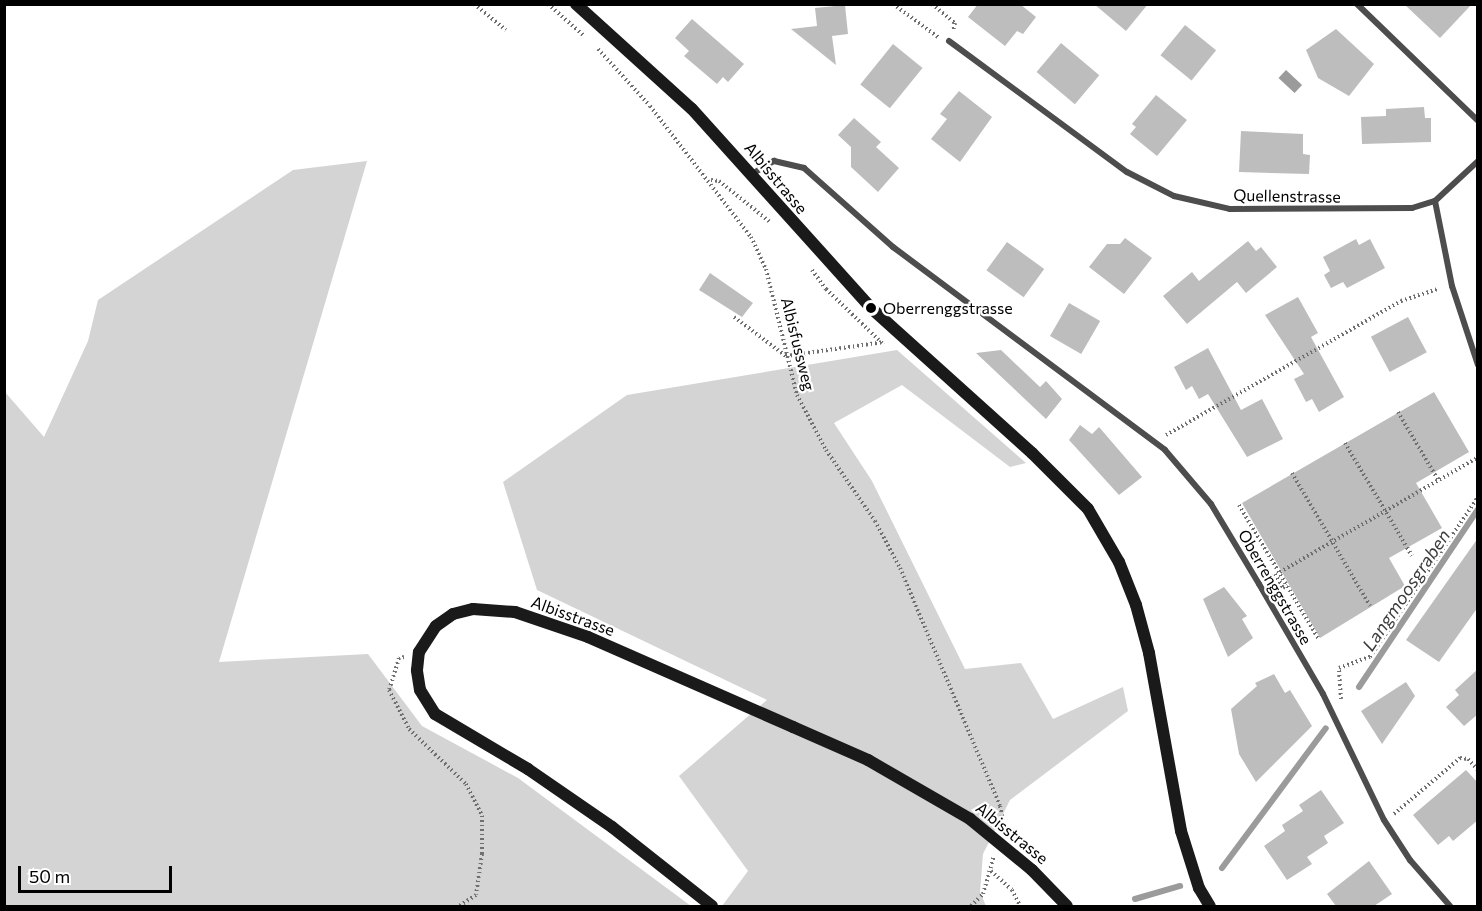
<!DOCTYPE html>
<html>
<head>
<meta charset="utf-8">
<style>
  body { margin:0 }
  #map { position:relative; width:1482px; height:911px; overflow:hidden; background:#fff; font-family:Commissioner,sans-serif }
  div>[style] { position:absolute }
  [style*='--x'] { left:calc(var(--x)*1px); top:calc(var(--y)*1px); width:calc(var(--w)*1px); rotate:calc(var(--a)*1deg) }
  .green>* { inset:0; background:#d4d4d4 }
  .water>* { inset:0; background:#9b9b9b; transform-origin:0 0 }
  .stream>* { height:6px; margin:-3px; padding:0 3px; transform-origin:3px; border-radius:3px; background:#9b9b9b }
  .building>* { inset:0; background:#bdbdbd; transform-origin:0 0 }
  .path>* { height:4px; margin-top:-2px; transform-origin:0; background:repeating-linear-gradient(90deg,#6f6f6f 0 1.5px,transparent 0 4.5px) }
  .street>* { height:6px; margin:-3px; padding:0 3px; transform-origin:3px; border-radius:3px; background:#4d4d4d }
  .secondary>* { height:12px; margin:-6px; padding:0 6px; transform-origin:6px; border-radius:6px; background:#1a1a1a }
  .dots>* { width:16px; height:16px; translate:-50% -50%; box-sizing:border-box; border:3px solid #fff; border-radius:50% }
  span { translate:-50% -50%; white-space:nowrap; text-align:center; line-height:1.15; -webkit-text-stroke:4.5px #fff; paint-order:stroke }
  .street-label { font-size:16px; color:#000 }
  .poi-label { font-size:16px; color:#000 }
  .left { translate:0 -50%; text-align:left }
  .water-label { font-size:18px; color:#3c3c3c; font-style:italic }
  .frame { position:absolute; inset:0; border:6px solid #000; pointer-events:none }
  .scale { position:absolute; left:18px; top:866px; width:154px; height:27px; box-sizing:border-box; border:3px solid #000; border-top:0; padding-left:8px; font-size:18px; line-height:21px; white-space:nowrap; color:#000; -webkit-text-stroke:4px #fff; paint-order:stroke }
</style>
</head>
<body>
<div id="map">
  <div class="green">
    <i style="clip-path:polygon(367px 161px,219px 662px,368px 654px,422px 726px,518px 778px,691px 906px,5px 906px,5px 392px,44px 437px,88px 341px,98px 300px,293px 170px)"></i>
    <i style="clip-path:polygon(897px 350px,1026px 463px,1010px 467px,902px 385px,834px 423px,872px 481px,965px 669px,1021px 663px,1053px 719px,1123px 687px,1128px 711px,1010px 800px,983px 854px,980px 892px,986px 906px,722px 906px,748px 871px,679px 776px,767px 700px,537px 590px,503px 482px,627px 395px)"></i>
  </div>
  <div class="water">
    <i style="left:1286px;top:70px;width:22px;height:11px;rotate:43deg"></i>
  </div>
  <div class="stream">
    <i style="--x:1359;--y:687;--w:214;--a:-56.2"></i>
    <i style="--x:1222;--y:868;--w:174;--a:-53.4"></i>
    <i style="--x:1135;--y:899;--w:47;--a:-16.1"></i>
  </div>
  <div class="building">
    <i style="clip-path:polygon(978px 4px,1020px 4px,1036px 17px,1023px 34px,1017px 31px,1005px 46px,968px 17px)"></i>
    <i style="clip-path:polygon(1094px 4px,1148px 4px,1126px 31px)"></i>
    <i style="clip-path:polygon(1404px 4px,1472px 4px,1440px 38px)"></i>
    <i style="clip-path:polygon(845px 5px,848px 34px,832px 36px,836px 65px,791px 29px,817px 26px,815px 8px)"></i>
    <i style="clip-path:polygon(692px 19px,744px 64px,728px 82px,723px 77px,717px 84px,684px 56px,689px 51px,675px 38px)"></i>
    <i style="left:1185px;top:25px;width:40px;height:39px;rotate:39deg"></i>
    <i style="clip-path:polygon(1336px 29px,1374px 64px,1349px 96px,1318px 78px,1306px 50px)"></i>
    <i style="left:1061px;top:43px;width:50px;height:38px;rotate:40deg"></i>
    <i style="left:893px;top:44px;width:38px;height:52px;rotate:39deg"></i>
    <i style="clip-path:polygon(959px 91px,992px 117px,960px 162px,931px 139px,947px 119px,940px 114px)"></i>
    <i style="clip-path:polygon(1156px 95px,1187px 120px,1157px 156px,1130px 134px,1136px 127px,1132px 124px)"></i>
    <i style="clip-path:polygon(1424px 107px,1425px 118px,1431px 118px,1431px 142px,1362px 144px,1361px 117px,1386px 116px,1386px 109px)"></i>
    <i style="clip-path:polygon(854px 118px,881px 142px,876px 147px,899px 168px,878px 192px,851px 167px,851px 147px,838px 135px)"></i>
    <i style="clip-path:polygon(1241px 131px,1303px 134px,1303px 154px,1310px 155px,1309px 174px,1239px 172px)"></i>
    <i style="clip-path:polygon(1125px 238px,1152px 258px,1124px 294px,1089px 267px,1107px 244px,1120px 244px)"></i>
    <i style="clip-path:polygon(1356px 239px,1359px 245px,1370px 239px,1385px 268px,1347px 288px,1343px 282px,1331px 288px,1324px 275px,1330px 271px,1323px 257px)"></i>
    <i style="clip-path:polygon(1248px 241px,1256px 251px,1261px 247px,1277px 267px,1246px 293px,1237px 282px,1187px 324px,1163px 296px,1192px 272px,1199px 281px)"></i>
    <i style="left:1007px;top:242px;width:46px;height:35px;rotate:36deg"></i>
    <i style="clip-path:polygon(710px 273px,753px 303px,742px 317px,699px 290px)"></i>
    <i style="clip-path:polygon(1298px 297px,1318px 333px,1311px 337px,1344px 397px,1319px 412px,1312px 399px,1306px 402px,1294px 379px,1304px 374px,1265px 315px)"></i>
    <i style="left:1069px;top:303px;width:36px;height:38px;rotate:30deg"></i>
    <i style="left:1408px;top:317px;width:40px;height:42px;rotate:62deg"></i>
    <i style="clip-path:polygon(1208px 348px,1241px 410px,1262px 399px,1283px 439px,1247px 457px,1208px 394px,1199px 399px,1192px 386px,1186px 390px,1174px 367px)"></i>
    <i style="clip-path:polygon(1001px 350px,1040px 387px,1046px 381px,1062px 399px,1046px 419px,976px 353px)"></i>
    <i style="clip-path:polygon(1434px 392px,1469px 452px,1416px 483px,1442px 528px,1389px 558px,1405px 586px,1320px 638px,1242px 503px)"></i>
    <i style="clip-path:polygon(1080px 425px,1092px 434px,1099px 427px,1142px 477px,1119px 495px,1069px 440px)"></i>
    <i style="clip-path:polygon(1478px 538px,1478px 607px,1439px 662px,1406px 640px)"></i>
    <i style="clip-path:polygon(1224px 587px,1247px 616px,1242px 619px,1253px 638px,1228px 657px,1203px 599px)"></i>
    <i style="clip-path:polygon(1478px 669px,1478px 714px,1464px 726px,1446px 707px,1459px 695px,1455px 690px)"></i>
    <i style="clip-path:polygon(1274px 674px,1285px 693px,1290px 690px,1312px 726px,1256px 782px,1239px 754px,1231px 709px,1257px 686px,1255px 683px)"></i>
    <i style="clip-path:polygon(1406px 682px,1415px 696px,1382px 744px,1361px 711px)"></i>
    <i style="clip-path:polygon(1466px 770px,1478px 783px,1478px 820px,1453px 841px,1449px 836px,1438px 845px,1413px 815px)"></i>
    <i style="clip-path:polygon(1321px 790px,1344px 823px,1324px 836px,1328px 843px,1307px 857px,1312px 864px,1287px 880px,1264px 846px,1285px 831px,1282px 825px,1303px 811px,1299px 805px)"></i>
    <i style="clip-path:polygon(1369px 861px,1392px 894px,1374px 906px,1336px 906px,1327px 894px)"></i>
  </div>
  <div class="path">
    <i style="--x:474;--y:4;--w:41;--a:39.1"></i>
    <i style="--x:548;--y:4;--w:48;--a:41.6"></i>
    <i style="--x:893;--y:4;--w:56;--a:36.3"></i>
    <i style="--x:932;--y:4;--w:30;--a:40"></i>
    <i style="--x:955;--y:23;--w:8;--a:104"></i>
    <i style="--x:598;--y:49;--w:77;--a:47.6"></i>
    <i style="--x:650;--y:106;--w:165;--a:52.4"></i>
    <i style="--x:751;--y:237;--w:35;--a:65"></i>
    <i style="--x:766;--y:269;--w:130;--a:76.2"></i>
    <i style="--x:797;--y:395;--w:62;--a:62.2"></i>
    <i style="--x:826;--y:450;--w:86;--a:55.4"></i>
    <i style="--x:875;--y:521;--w:53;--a:62"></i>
    <i style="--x:900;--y:568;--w:258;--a:67.2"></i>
    <i style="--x:1000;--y:806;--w:21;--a:79"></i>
    <i style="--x:711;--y:180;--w:8;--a:7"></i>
    <i style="--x:719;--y:181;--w:65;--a:38.8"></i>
    <i style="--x:812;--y:270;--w:24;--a:54"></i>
    <i style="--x:826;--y:289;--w:78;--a:44"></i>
    <i style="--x:734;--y:317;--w:65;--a:36.9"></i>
    <i style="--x:786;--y:356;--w:99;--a:-8.1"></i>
    <i style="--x:1398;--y:412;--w:79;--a:59.5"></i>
    <i style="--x:1166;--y:435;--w:271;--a:-29.7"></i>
    <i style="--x:1401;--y:301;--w:40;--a:-18"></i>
    <i style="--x:1345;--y:443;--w:131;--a:59.3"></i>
    <i style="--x:1292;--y:473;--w:154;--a:59.6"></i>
    <i style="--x:1239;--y:505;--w:155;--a:59.3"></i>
    <i style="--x:1280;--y:572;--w:229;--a:-30.1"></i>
    <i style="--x:1268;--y:578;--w:8;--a:-30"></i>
    <i style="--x:1275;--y:574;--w:16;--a:60"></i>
    <i style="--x:1283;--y:588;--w:5;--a:-37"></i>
    <i style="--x:404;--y:657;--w:5;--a:169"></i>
    <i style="--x:399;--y:658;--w:34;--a:107"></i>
    <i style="--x:389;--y:690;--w:44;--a:62.9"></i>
    <i style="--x:409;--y:729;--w:79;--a:44"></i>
    <i style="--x:466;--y:784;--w:36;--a:63"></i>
    <i style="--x:482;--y:816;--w:38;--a:90"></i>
    <i style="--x:482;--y:854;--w:41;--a:98.3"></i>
    <i style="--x:476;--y:895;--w:20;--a:147"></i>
    <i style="--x:1341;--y:699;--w:31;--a:-94"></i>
    <i style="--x:1339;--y:668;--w:33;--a:-20"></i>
    <i style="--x:1370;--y:657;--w:193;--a:-56"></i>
    <i style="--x:1394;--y:814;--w:87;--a:-40.3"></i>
    <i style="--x:1460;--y:758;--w:8;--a:7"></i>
    <i style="--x:1468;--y:759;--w:15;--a:48"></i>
    <i style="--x:991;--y:871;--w:28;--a:42"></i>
    <i style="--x:1012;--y:890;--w:18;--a:63"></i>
    <i style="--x:971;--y:906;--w:17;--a:-45"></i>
    <i style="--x:983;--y:894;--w:40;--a:-74"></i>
  </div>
  <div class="street">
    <i style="--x:1357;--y:4;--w:168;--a:44"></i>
    <i style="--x:949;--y:41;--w:221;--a:36.4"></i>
    <i style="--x:1127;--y:172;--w:53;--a:27.1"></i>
    <i style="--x:1174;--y:196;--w:57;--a:13.1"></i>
    <i style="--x:1230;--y:209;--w:182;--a:-0.3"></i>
    <i style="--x:1412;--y:208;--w:24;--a:-17"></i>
    <i style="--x:1435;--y:201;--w:59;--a:-42.9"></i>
    <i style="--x:752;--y:174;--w:26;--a:-31"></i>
    <i style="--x:774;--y:161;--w:31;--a:13"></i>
    <i style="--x:804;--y:168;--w:119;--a:41.6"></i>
    <i style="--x:893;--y:247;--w:339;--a:36.7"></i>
    <i style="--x:1165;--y:450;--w:71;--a:49.6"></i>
    <i style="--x:1211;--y:504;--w:93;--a:59"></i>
    <i style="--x:1259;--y:584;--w:127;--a:59.8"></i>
    <i style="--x:1323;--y:694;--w:140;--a:64.2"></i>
    <i style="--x:1384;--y:820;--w:48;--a:57"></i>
    <i style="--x:1410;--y:860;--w:61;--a:49"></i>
    <i style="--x:1435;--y:201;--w:87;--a:78.7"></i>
    <i style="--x:1452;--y:286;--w:83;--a:71.8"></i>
  </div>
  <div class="secondary">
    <i style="--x:576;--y:4;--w:156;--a:42.2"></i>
    <i style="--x:692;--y:109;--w:268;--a:48"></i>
    <i style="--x:871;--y:308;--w:217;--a:42"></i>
    <i style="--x:1032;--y:453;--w:79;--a:45"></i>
    <i style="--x:1088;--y:509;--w:61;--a:59.7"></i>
    <i style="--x:1119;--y:562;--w:46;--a:68.4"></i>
    <i style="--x:1136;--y:605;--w:50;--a:74.8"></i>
    <i style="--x:1149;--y:653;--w:181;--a:79.8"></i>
    <i style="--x:1181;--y:831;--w:60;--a:72.5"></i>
    <i style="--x:1199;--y:888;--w:21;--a:59"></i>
    <i style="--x:712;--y:906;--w:127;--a:-141.7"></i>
    <i style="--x:612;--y:827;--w:102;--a:-145.4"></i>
    <i style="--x:528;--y:769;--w:108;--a:-149.4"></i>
    <i style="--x:435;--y:714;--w:28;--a:-122"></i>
    <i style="--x:420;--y:690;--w:20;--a:-99"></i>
    <i style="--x:417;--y:670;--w:18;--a:-84"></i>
    <i style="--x:419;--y:652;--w:31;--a:-57"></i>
    <i style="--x:436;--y:626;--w:21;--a:-35"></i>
    <i style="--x:453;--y:614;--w:21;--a:-14"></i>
    <i style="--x:473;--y:609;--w:42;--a:4.1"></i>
    <i style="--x:515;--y:612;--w:77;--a:18.9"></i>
    <i style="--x:588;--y:637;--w:224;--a:23.7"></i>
    <i style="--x:793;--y:727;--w:82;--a:23.7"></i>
    <i style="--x:868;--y:760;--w:118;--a:30"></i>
    <i style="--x:970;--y:819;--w:80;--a:39.4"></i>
    <i style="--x:1032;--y:870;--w:50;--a:45.8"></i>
  </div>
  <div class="dots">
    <i style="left:871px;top:308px;background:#000"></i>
  </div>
  <div class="street-label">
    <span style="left:776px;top:178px;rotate:50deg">Albisstrasse</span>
    <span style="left:1287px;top:196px;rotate:1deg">Quellenstrasse</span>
    <span style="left:798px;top:344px;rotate:76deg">Albisfussweg</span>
    <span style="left:1275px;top:587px;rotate:60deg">Oberrenggstrasse</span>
    <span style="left:573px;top:616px;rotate:20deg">Albisstrasse</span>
    <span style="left:1012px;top:833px;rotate:39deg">Albisstrasse</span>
  </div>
  <div class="poi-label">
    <span class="left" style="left:883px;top:308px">Oberrenggstrasse</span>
  </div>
  <div class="water-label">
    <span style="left:1406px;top:590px;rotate:-56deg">Langmoosgraben</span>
  </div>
  <div class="frame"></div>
  <div class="scale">50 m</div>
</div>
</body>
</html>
